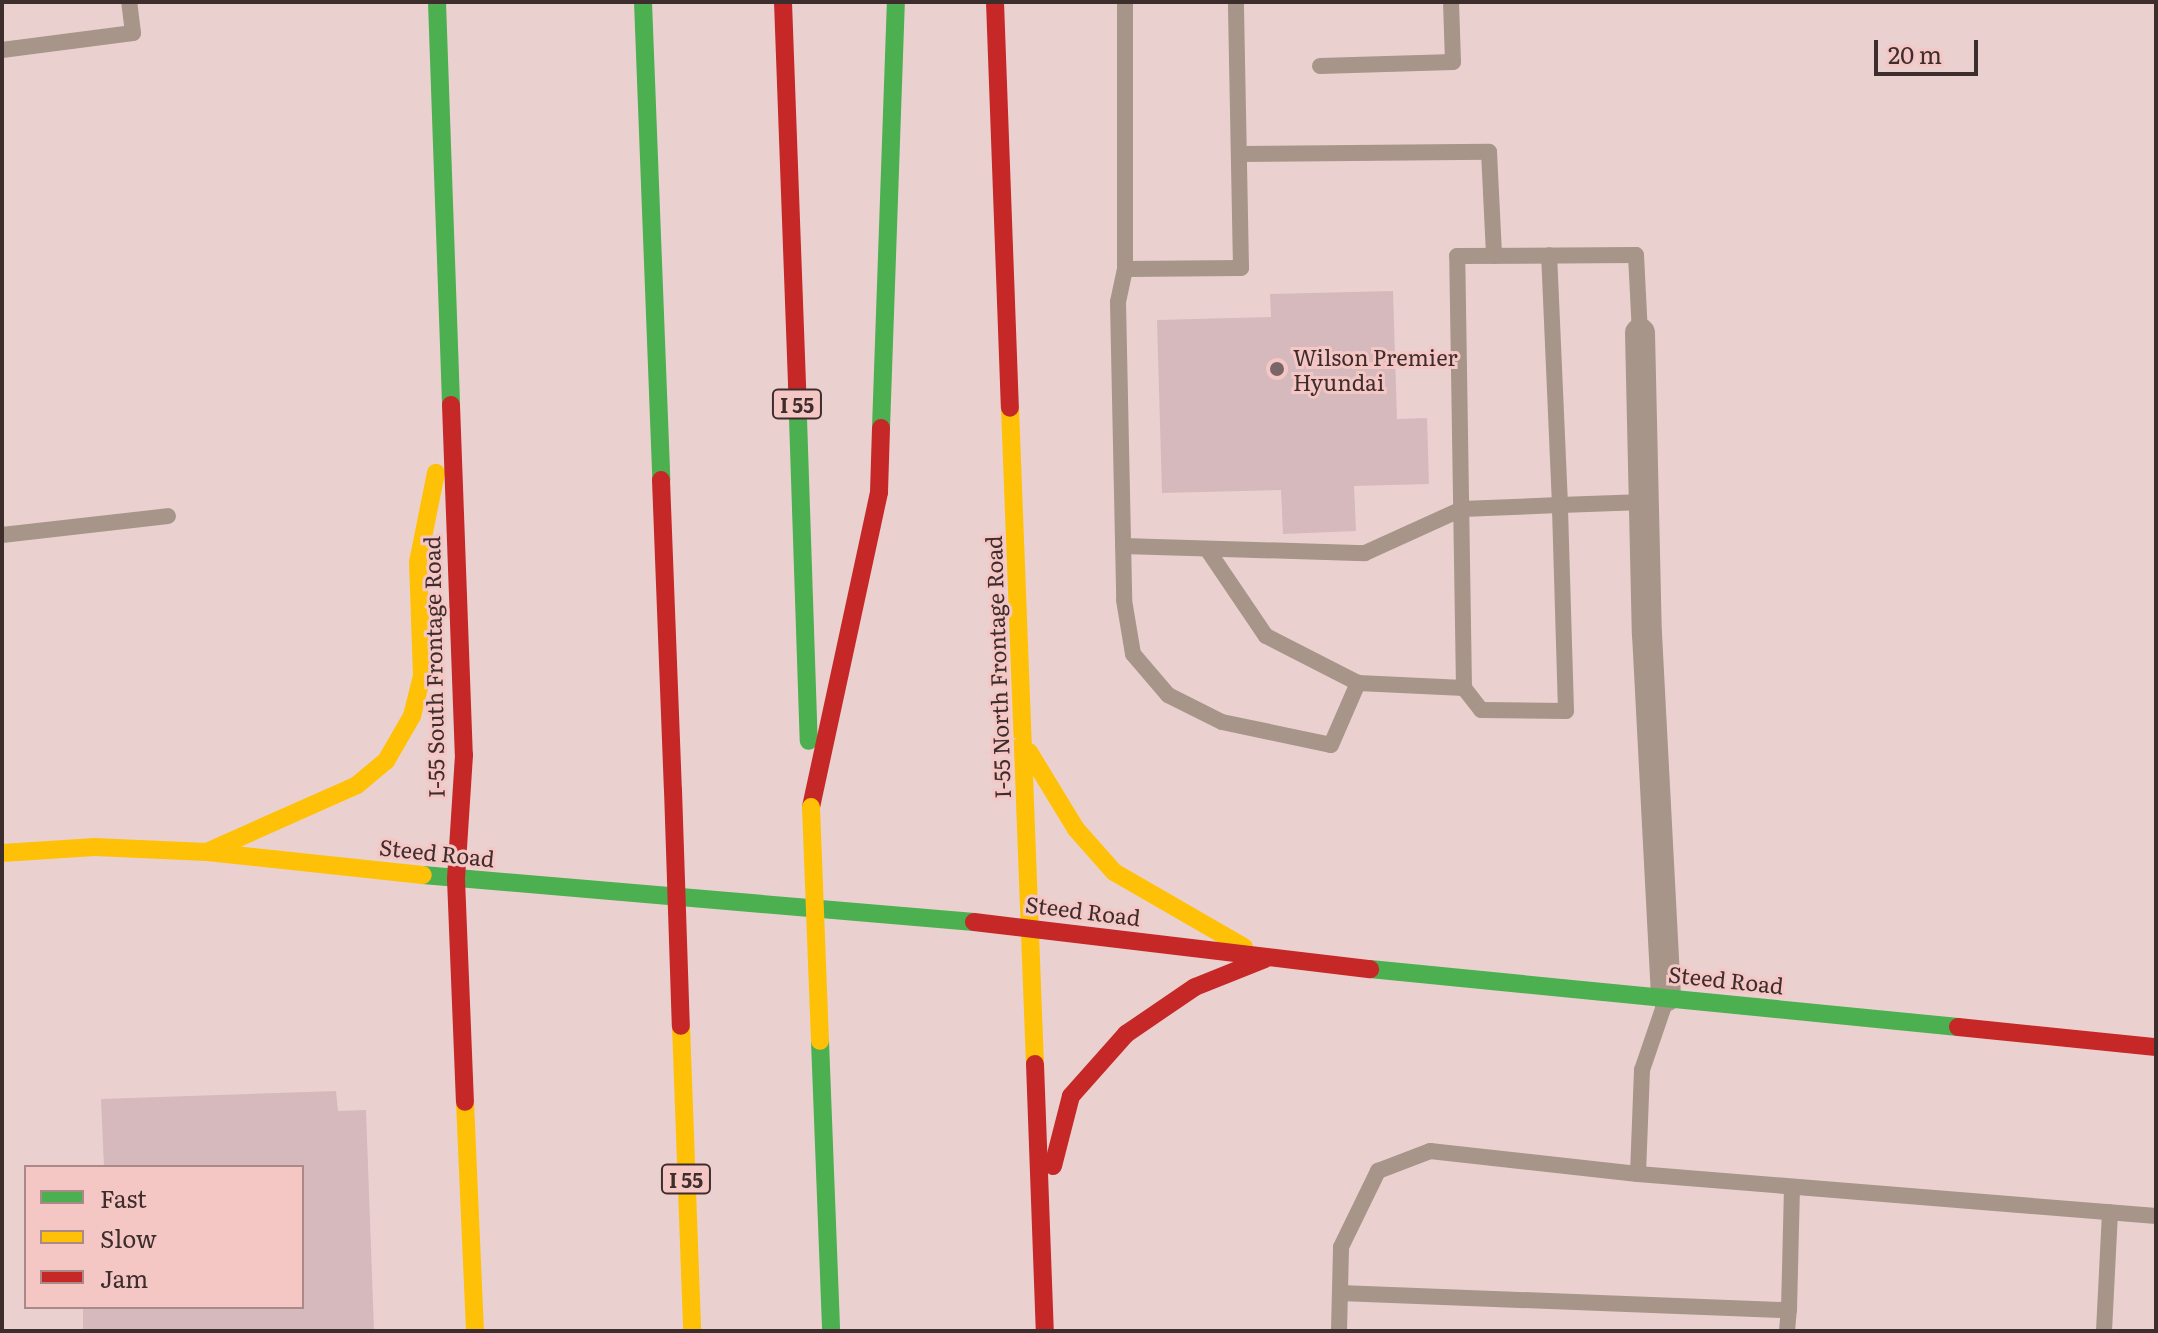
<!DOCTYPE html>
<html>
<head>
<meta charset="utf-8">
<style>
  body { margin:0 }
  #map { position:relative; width:2158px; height:1333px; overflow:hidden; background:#ead1d0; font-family:Literata,serif }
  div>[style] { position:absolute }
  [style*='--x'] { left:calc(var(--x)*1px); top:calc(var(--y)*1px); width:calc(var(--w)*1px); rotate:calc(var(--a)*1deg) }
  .building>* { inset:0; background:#d5b9bd }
  .lane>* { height:16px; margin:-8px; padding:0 8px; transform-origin:8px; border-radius:8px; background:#a69588 }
  .street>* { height:30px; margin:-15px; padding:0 15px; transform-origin:15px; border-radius:15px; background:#a69588 }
  .fast>* { height:18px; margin:-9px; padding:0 9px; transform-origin:9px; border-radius:9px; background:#4caf50 }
  .slow>* { height:18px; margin:-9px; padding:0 9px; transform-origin:9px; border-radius:9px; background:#ffc107 }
  .jam>* { height:18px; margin:-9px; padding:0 9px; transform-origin:9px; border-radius:9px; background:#c62828 }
  .slow-bridge>* { height:18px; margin:-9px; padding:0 9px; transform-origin:9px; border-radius:9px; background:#ffc107 }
  .jam-bridge>* { height:18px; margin:-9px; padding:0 9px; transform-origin:9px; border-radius:9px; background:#c62828 }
  .dots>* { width:22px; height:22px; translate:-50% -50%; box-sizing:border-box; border:4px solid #f4c7c5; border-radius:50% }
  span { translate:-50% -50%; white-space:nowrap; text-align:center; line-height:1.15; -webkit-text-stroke:6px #f4c7c5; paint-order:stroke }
  .shield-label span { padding:2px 6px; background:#f4c7c5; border:2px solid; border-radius:6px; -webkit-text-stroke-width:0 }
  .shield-label { font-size:20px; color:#3e2d2d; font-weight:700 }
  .poi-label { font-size:22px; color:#3e2d2d }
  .left { translate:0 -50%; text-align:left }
  .street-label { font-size:22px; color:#3e2d2d }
  .frame { position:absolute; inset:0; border:4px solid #3e2d2d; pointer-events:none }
  .legend { position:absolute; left:24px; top:1165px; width:280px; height:144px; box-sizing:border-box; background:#f4c7c5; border:2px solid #ab8988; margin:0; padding:10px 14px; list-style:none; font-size:24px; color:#3e2d2d }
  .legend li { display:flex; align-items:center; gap:16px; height:40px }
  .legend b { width:40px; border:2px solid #ab8988 }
  .scale { position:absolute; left:1874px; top:40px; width:104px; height:36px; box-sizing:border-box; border:4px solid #3e2d2d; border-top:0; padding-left:10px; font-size:24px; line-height:28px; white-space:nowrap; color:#3e2d2d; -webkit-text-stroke:6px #f4c7c5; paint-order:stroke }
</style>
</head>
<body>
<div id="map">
  <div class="building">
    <i style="clip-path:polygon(1393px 291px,1397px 419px,1427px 418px,1429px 484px,1354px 486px,1356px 531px,1283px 534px,1281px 490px,1162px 493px,1157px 320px,1271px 317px,1270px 294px)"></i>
    <i style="clip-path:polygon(336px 1091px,338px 1111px,366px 1110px,374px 1331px,83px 1331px,83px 1307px,302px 1307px,302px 1167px,104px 1167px,101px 1099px)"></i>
  </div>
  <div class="lane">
    <i style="--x:1125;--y:2;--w:267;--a:90"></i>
    <i style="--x:1125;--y:269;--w:116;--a:-0.5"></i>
    <i style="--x:1241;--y:268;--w:266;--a:-91.1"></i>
    <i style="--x:2;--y:50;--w:132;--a:-7.4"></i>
    <i style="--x:133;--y:33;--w:31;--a:-97"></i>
    <i style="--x:1320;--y:66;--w:133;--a:-1.7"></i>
    <i style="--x:1453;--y:62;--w:60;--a:-91.9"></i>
    <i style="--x:1239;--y:154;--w:250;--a:-0.5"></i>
    <i style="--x:1489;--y:152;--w:104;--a:87.2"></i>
    <i style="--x:1125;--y:269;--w:34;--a:102"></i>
    <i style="--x:1118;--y:302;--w:298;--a:88.8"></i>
    <i style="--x:1124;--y:600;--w:55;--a:80.5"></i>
    <i style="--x:1133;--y:654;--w:54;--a:49.5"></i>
    <i style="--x:1168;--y:695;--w:60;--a:26.6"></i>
    <i style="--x:1222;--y:722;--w:111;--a:11.9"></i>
    <i style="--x:1331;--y:745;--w:68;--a:-66.5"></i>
    <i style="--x:1358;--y:683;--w:106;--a:2.7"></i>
    <i style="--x:1464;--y:688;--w:28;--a:52"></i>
    <i style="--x:1481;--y:710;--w:85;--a:0.7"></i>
    <i style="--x:1566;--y:711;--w:206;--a:-91.7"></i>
    <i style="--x:1560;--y:505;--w:84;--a:-2"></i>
    <i style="--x:2;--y:535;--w:167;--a:-6.5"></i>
    <i style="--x:1123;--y:546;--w:242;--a:1.7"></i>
    <i style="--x:1365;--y:553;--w:107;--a:-24.4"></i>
    <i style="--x:1462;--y:509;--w:98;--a:-2.3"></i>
    <i style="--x:1560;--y:505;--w:250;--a:-92.5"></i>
    <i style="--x:1207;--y:549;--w:105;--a:55.9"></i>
    <i style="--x:1266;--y:636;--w:103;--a:27.1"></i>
    <i style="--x:1464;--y:688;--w:432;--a:-90.9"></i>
    <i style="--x:1457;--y:256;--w:179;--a:-0.3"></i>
    <i style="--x:1636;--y:255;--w:78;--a:87.1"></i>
    <i style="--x:1638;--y:1174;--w:104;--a:-87.8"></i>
    <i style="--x:1642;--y:1070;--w:74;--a:-71.1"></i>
    <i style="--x:1340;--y:1293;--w:449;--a:2.2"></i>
    <i style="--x:1789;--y:1310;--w:123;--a:-88.6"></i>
    <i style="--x:1339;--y:1331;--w:84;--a:-88.6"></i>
    <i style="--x:1341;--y:1247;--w:85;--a:-64"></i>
    <i style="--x:1378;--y:1171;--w:56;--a:-21"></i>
    <i style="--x:1430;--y:1151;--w:209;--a:6.3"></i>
    <i style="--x:1638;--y:1174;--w:520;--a:4.64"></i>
    <i style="--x:1787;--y:1331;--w:21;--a:-85"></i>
    <i style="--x:2104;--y:1331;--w:119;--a:-87.1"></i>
  </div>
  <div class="street">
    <i style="--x:1640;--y:333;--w:301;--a:88.7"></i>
    <i style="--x:1647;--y:634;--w:363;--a:87"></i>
  </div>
  <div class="fast">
    <i style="--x:437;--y:2;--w:403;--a:88"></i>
    <i style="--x:643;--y:2;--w:478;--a:87.8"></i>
    <i style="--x:797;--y:388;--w:353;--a:88.1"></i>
    <i style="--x:881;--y:428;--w:426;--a:-88"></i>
    <i style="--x:423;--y:875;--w:553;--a:4.88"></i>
    <i style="--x:1370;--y:969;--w:591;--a:5.63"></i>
    <i style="--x:820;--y:1041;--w:290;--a:87.8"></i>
  </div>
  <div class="slow">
    <i style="--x:1010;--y:408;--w:656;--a:87.82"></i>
    <i style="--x:1029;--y:752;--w:90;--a:58.6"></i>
    <i style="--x:1076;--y:829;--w:57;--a:48.5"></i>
    <i style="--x:1114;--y:872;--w:150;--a:30"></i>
    <i style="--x:209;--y:851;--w:162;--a:-24"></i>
    <i style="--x:357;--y:785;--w:38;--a:-40"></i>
    <i style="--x:386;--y:761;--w:52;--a:-60"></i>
    <i style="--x:412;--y:716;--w:41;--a:-76"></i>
    <i style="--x:422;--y:676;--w:114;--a:-92"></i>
    <i style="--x:418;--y:562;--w:91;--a:-78.6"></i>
    <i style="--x:2;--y:853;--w:93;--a:-3.7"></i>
    <i style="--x:95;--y:847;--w:112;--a:2.6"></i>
    <i style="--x:207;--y:852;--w:217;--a:6.1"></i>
    <i style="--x:681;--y:1026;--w:305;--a:87.9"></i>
    <i style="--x:465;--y:1102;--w:229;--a:87.5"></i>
  </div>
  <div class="jam">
    <i style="--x:783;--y:2;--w:386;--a:87.9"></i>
    <i style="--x:995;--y:2;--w:406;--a:87.9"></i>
    <i style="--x:451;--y:405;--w:350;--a:87.9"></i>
    <i style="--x:464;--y:755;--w:124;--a:93.7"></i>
    <i style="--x:456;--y:879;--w:223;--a:87.7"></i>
    <i style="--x:661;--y:480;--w:310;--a:87.8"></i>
    <i style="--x:811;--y:807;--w:322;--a:-77.8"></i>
    <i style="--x:879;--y:492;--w:64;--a:-88.2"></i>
    <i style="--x:974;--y:922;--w:399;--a:6.8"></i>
    <i style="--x:1958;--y:1027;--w:199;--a:5.8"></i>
    <i style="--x:1035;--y:1064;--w:267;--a:87.9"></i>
    <i style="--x:1053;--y:1166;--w:72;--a:-75.6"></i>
    <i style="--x:1071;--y:1096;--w:83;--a:-48.4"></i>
    <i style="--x:1126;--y:1034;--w:83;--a:-34.3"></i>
    <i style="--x:1195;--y:987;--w:75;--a:-21.8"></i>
  </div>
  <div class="slow-bridge">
    <i style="--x:811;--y:807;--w:234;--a:87.8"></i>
  </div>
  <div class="jam-bridge">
    <i style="--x:673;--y:790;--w:236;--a:88.1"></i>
  </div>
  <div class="dots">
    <i style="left:1277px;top:369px;background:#7a6666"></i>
  </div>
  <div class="shield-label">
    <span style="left:797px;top:404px">I 55</span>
    <span style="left:686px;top:1179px">I 55</span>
  </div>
  <div class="poi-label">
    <span class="left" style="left:1293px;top:369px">Wilson Premier<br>Hyundai</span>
  </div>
  <div class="street-label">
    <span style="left:433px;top:667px;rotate:-91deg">I-55 South Frontage Road</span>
    <span style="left:997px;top:667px;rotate:-92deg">I-55 North Frontage Road</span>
    <span style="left:437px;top:852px;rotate:6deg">Steed Road</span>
    <span style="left:1083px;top:910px;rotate:7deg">Steed Road</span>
    <span style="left:1726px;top:979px;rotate:6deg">Steed Road</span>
  </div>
  <div class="frame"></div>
  <ul class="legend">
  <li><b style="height:10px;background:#4caf50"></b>Fast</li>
  <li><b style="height:10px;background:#ffc107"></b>Slow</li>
  <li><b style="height:10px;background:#c62828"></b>Jam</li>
  </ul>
  <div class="scale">20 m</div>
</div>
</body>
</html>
